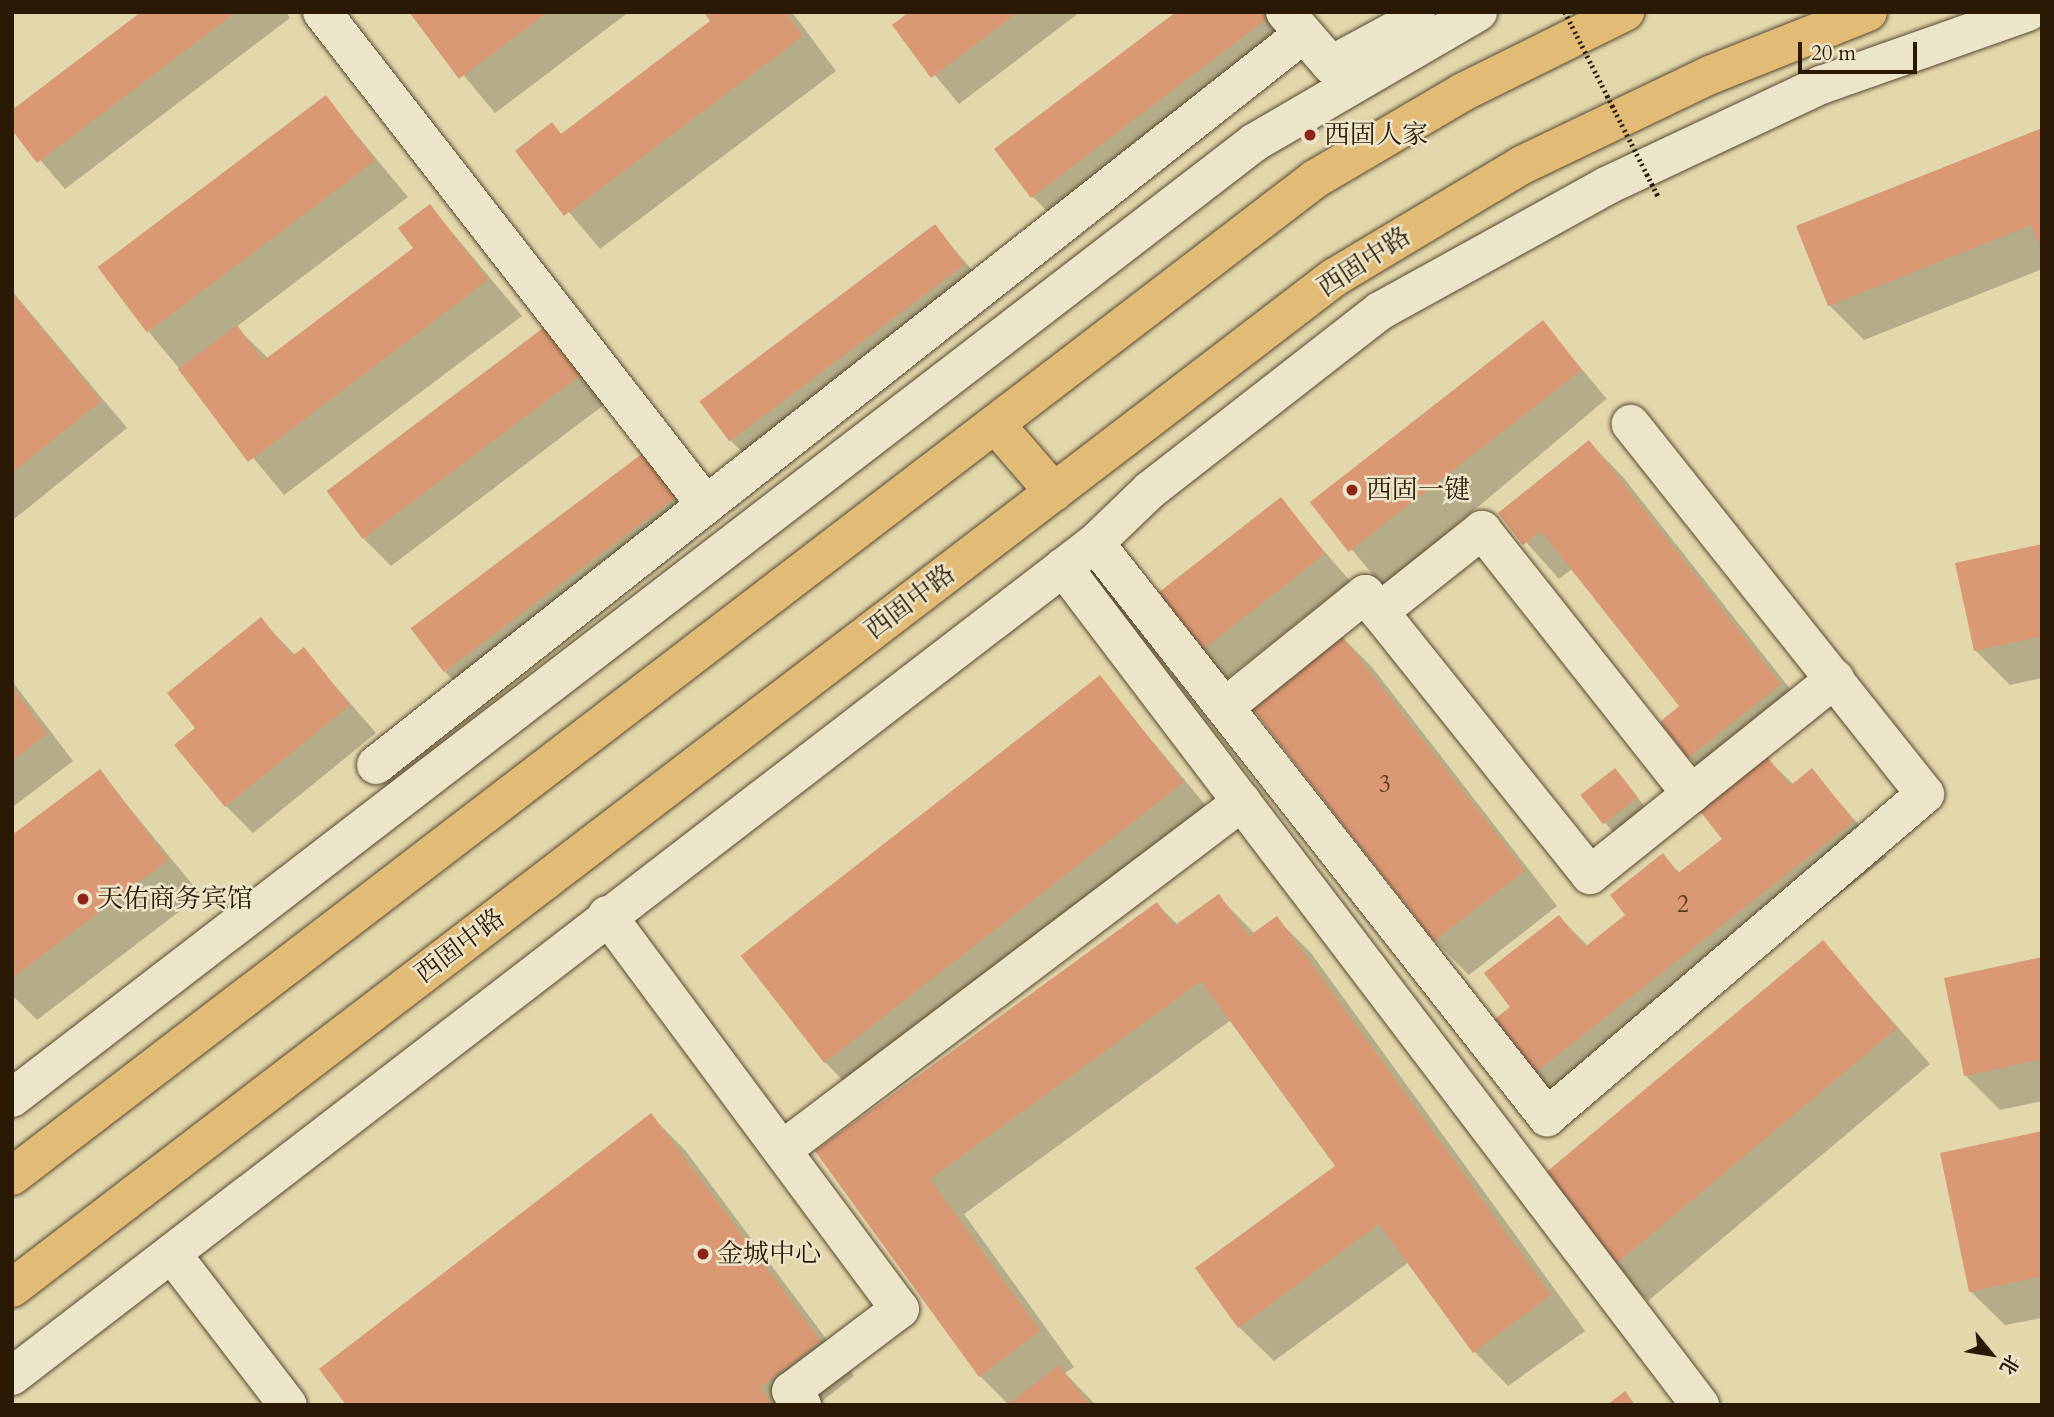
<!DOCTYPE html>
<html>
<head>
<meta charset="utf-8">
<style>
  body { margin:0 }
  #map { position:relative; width:2054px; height:1417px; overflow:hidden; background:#e3d7ac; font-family:Cardo,"Noto Serif SC",serif }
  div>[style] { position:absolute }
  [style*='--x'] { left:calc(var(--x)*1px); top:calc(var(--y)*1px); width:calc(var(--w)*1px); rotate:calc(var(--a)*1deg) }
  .shadow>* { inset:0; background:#0003; transform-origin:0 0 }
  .building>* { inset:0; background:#db9875; transform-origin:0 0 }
  .roads { filter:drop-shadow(0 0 2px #58482f) drop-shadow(0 0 2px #58482f) }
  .street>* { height:38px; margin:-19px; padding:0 19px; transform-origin:19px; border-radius:19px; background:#ede5c9 }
  .primary>* { height:38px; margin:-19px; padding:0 19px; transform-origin:19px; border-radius:19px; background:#e2bc76 }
  .path-bridge>* { height:4.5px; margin-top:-2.25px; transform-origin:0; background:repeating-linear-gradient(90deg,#291905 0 2px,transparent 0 5.5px) }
  .dots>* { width:19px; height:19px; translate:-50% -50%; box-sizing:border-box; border:4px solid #ede5c9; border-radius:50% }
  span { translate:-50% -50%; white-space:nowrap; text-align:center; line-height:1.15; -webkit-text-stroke:5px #ede5c9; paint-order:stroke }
  .number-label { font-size:23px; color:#563921 }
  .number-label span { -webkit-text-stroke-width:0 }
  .poi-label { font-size:26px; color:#291905 }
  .left { translate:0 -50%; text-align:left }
  .street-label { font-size:26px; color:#291905 }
  .frame { position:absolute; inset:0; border:14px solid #291905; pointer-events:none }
  .north { position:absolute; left:1956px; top:1319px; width:70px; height:70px; -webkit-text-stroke:5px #ede5c9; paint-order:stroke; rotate:120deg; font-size:19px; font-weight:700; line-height:28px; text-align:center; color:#291905 }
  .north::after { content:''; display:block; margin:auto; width:24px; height:32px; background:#291905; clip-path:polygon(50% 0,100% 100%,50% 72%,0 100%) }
  .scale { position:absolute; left:1798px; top:42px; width:119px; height:32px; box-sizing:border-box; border:4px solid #291905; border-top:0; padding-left:9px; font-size:21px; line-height:24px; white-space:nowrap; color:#291905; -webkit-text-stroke:5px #ede5c9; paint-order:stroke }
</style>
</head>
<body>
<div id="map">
  <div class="shadow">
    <i style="clip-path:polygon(144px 12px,286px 12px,290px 18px,65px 189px,12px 127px)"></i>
    <i style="clip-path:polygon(411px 12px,629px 12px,495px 113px)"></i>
    <i style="clip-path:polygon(706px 12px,792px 12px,836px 71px,600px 249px,518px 151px,552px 125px,562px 135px,713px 21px)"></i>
    <i style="clip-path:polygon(912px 12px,1080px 12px,959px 104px,894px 26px)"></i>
    <i style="clip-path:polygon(1179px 12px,1265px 12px,1292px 47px,1059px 223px,1032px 196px)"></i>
    <i style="clip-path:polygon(325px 97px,408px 197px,236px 327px,269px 359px,416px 248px,430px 206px,522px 316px,284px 495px,149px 332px)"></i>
    <i style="clip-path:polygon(2042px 130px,2042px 269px,1864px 340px,1829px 305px)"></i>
    <i style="clip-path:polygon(935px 227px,990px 291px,758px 467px,731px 441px)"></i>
    <i style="clip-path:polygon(12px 291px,127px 428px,13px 520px,12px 519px)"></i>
    <i style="left:1543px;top:323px;width:99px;height:292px;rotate:50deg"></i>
    <i style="clip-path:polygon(547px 327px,609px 401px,391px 566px,364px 539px)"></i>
    <i style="clip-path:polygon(1589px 442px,1623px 477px,1814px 719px,1766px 758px,1794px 785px,1812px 771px,1887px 857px,1568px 1108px,1534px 1074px,1512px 1007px,1559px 917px,1588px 946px,1628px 915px,1662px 855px,1681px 874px,1724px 839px,1719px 788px,1689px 757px,1682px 707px,1573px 568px,1559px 579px,1500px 513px)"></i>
    <i style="clip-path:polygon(647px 452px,706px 522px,472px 698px,445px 672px)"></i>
    <i style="clip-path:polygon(1280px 500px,1350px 581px,1225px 680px,1198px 654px)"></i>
    <i style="clip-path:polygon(2042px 546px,2042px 678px,2010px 685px,1975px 650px)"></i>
    <i style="clip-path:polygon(261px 620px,296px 656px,304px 650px,376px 733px,253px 833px,226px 806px,197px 728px)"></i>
    <i style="clip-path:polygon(1337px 632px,1372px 667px,1557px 906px,1469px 975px,1434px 940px)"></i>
    <i style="clip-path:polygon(1099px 677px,1217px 819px,858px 1096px,824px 1061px)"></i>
    <i style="clip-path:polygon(12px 681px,73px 761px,14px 806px,12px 804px)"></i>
    <i style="clip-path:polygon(100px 772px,201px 895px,37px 1020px,12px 995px,12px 838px)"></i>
    <i style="clip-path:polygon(1623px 779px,1645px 807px,1613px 832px,1583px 796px)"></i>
    <i style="clip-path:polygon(1218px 896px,1255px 934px,1276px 918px,1311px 953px,1585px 1331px,1508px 1386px,1474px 1351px,1409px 1262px,1274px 1361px,1239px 1327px,1338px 1167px,1231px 1020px,964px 1214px,1074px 1367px,1065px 1373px,1096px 1405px,1009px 1405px,980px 1376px,817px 1151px,1157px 904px,1178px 925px)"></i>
    <i style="clip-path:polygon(1823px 942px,1930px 1064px,1648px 1301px,1614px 1266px)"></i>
    <i style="clip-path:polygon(2042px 958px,2042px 1101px,2000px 1110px,1965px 1075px)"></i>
    <i style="clip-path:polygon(650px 1115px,685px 1150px,854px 1376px,817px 1405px,348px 1405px)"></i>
    <i style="clip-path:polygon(2042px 1133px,2042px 1318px,2005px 1325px,1970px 1291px)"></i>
  </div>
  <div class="building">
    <i style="clip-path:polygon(141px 12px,236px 12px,37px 163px,12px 130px,12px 110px)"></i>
    <i style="clip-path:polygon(409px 12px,548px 12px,459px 79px)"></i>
    <i style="clip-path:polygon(704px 12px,785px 12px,803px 36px,564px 216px,515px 151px,552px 122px,561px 134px,710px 21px)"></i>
    <i style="clip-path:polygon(909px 12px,1018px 12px,931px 78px,892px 25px)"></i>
    <i style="clip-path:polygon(1176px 12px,1261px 12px,1266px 19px,1031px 198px,994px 149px)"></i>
    <i style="left:326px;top:95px;width:82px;height:286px;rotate:53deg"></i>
    <i style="clip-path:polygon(2042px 128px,2042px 251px,2031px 225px,1828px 306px,1796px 226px)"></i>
    <i style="clip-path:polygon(430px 204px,488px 280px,248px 462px,178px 369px,237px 325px,263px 361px,413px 248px,398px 228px)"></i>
    <i style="left:935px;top:224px;width:50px;height:295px;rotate:53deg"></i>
    <i style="clip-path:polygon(12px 292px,101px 401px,12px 473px)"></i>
    <i style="left:1543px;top:320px;width:63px;height:296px;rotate:52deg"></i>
    <i style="left:547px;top:325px;width:60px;height:276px;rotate:53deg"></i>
    <i style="clip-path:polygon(1589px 440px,1781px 684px,1688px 758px,1660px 722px,1679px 706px,1541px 531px,1523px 545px,1498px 513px)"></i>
    <i style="left:647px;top:450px;width:55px;height:296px;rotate:53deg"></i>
    <i style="left:1281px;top:497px;width:72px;height:163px;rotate:52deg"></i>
    <i style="clip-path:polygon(2042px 544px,2042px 636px,1974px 651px,1955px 563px)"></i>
    <i style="clip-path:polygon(261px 617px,292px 656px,304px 647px,350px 705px,225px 807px,174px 745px,195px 728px,167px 693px)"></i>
    <i style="left:1337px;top:630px;width:305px;height:115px;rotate:52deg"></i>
    <i style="left:1100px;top:675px;width:136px;height:456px;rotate:52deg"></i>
    <i style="clip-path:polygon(12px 687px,47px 734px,12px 761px)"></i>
    <i style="clip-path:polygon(1763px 751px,1790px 786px,1812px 768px,1854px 821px,1532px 1075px,1491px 1022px,1510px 1007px,1484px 973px,1559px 915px,1585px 947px,1625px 915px,1610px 895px,1663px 853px,1678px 873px,1722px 839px,1695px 805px)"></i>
    <i style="left:1615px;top:768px;width:37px;height:44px;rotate:52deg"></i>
    <i style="clip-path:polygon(100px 769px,168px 860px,12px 978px,12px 835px)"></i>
    <i style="clip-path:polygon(1219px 894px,1249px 936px,1277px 916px,1551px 1295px,1473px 1353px,1379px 1224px,1238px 1328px,1195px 1268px,1335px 1166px,1201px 981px,930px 1179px,1040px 1331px,979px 1377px,815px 1151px,1157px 902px,1174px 926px)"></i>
    <i style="left:1823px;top:940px;width:115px;height:371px;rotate:50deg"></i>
    <i style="clip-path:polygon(2042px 957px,2042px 1059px,1964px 1076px,1944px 978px)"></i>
    <i style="clip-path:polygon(651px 1113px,821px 1341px,760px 1387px,773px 1405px,346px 1405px,319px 1369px)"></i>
    <i style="clip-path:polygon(2042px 1131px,2042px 1276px,1969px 1292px,1940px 1153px)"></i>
    <i style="clip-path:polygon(1059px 1365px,1089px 1405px,1007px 1405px)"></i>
    <i style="clip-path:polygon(1625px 1391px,1635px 1405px,1607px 1405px)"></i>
  </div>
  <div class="roads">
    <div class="street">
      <i style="--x:322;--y:12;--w:625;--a:52.08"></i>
      <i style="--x:1285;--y:12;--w:70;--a:49"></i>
      <i style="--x:1331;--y:65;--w:97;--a:-28.4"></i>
      <i style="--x:1095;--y:543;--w:731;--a:51.78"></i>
      <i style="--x:1547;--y:1117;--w:497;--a:-40.5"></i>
      <i style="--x:1925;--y:794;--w:473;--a:-128.5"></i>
      <i style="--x:1063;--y:567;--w:1053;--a:52.76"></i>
      <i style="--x:1379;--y:612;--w:132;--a:-38.5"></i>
      <i style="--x:1482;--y:530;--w:337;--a:51.6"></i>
      <i style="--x:1225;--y:707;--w:180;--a:-38.9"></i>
      <i style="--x:1365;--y:594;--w:360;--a:51.3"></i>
      <i style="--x:1590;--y:875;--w:314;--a:-38.7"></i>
      <i style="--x:376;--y:765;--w:1179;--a:-38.25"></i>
      <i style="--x:607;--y:915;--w:491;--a:53.4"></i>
      <i style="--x:900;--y:1309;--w:136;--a:143"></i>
      <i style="--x:791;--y:1391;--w:18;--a:52"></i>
      <i style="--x:12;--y:1098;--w:1568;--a:-37.56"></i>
      <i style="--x:1255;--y:142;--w:258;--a:-30.2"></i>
      <i style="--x:782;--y:1150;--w:577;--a:-37.11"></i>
      <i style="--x:172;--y:1254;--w:190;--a:52.5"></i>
      <i style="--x:12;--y:1376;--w:1366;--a:-37.57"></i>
      <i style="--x:1095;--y:543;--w:76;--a:-43.9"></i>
      <i style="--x:1150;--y:490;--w:291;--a:-37.9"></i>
      <i style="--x:1380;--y:311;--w:258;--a:-28.9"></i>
      <i style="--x:1606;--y:186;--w:238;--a:-25.2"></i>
      <i style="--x:1821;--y:85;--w:219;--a:-19.4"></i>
    </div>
    <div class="primary">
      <i style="--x:995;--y:424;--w:90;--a:49.1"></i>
      <i style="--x:12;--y:1176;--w:1641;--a:-37.42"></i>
      <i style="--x:1315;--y:179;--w:172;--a:-30.4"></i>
      <i style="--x:1463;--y:92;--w:181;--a:-26.3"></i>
      <i style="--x:12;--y:1288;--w:1665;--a:-37.39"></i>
      <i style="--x:1335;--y:277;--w:218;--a:-30.9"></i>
      <i style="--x:1522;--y:165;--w:208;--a:-25.6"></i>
      <i style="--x:1710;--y:75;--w:170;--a:-21.7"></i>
    </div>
  </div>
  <div class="path-bridge">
    <i style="--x:1565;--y:12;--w:206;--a:63.2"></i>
  </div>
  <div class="dots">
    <i style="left:1310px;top:135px;background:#8f2418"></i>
    <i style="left:1352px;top:490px;background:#8f2418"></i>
    <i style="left:83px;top:899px;background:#8f2418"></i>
    <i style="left:703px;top:1254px;background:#8f2418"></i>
  </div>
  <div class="number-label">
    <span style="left:1385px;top:785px">3</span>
    <span style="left:1683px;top:905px">2</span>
  </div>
  <div class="poi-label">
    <span class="left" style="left:1324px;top:135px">西固人家</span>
    <span class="left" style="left:1366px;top:490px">西固一键</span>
    <span class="left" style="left:97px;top:899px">天佑商务宾馆</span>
    <span class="left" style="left:717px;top:1254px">金城中心</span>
  </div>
  <div class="street-label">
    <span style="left:1364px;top:262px;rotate:-33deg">西固中路</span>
    <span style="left:910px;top:602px;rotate:-37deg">西固中路</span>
    <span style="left:460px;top:946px;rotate:-37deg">西固中路</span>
  </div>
  <div class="frame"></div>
  <div class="north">北</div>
  <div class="scale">20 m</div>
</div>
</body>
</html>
